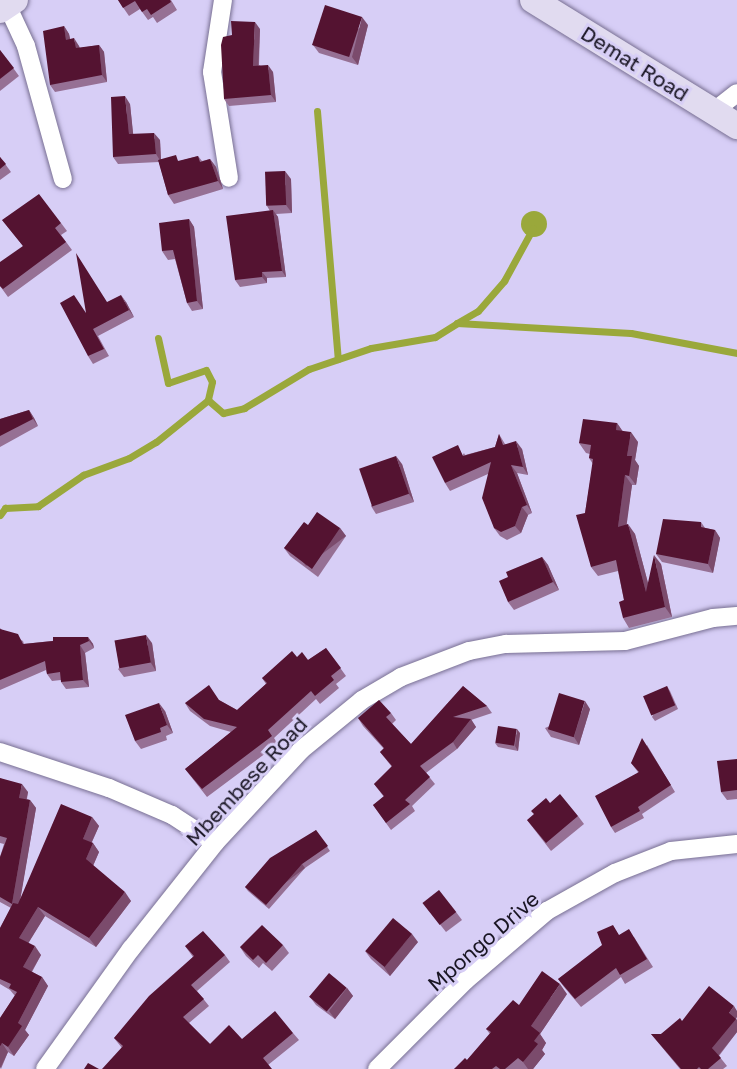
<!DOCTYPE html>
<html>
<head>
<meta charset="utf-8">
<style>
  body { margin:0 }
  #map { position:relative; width:737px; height:1069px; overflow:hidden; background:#d7cef6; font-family:"Golos Text",sans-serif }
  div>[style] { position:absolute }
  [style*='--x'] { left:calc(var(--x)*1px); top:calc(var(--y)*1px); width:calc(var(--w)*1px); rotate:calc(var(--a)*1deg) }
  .water>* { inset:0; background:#9aa83b }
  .round { border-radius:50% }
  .stream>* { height:7px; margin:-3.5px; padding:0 3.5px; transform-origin:3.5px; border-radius:3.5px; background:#9aa83b }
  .roads { filter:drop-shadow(0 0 2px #786f92) drop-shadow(0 0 2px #786f92) }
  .street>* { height:18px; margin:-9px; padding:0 9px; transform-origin:9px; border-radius:9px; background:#fff }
  .secondary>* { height:26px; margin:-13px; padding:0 13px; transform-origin:13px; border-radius:13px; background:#e1dbf0 }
  .wall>* { inset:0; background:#967094 }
  .shaded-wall>* { inset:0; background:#7b4b6c; transform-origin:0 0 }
  .building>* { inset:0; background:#541331; transform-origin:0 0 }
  span { translate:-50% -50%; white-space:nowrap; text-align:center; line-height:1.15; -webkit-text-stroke:6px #d7cef6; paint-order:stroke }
  .street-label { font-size:21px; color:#191523 }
</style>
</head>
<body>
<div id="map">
  <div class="water">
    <i class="round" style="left:521px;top:211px;width:26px;height:26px"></i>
  </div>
  <div class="stream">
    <i style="--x:317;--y:111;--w:249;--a:85.2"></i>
    <i style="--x:457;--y:323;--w:24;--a:-30"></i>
    <i style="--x:478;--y:311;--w:40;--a:-49"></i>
    <i style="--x:504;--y:281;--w:60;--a:-61.3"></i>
    <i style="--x:158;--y:338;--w:46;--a:77.5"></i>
    <i style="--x:168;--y:383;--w:40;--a:-18.9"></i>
    <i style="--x:206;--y:370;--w:13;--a:63"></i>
    <i style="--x:212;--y:382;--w:18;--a:103"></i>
    <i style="--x:0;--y:515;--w:9;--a:-54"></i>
    <i style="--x:5;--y:508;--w:33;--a:-3"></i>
    <i style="--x:38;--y:506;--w:55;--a:-34.6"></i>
    <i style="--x:83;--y:475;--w:49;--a:-20.3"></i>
    <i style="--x:129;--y:458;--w:31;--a:-31"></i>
    <i style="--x:156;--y:442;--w:67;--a:-38.9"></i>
    <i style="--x:208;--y:400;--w:20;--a:41"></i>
    <i style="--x:223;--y:413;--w:22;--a:-13"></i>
    <i style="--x:244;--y:408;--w:76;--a:-31"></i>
    <i style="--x:309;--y:369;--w:65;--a:-18.7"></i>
    <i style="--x:371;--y:348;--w:65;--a:-9.8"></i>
    <i style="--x:435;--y:337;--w:26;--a:-32"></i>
    <i style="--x:457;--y:323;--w:174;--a:3.3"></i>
    <i style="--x:631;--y:333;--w:108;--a:10.7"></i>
  </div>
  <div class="roads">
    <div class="street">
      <i style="--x:223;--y:0;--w:73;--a:98.7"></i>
      <i style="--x:212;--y:72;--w:107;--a:80.9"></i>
      <i style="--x:7;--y:5;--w:45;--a:65.1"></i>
      <i style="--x:26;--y:46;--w:138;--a:74.5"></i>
      <i style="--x:714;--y:111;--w:29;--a:-38"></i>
      <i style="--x:0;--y:752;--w:115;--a:18.3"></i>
      <i style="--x:109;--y:788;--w:69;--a:23.2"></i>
      <i style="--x:172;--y:815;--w:51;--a:33.1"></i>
      <i style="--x:45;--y:1069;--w:148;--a:-54.4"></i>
      <i style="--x:131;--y:949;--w:135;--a:-51.6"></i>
      <i style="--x:215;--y:843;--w:127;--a:-47.2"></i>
      <i style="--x:301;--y:750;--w:79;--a:-39.3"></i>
      <i style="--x:362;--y:700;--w:45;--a:-30.5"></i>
      <i style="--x:401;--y:677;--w:73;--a:-20.9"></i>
      <i style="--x:469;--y:651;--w:38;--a:-11"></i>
      <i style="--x:506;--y:644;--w:119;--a:-1.4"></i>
      <i style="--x:625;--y:641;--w:91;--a:-14.6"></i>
      <i style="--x:713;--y:618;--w:24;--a:-5"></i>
      <i style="--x:377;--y:1069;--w:124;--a:-45"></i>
      <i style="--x:465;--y:981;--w:108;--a:-40.5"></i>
      <i style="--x:547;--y:911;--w:78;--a:-29.2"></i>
      <i style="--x:615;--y:873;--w:60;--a:-21.4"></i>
      <i style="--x:671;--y:851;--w:66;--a:-6.1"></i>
    </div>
    <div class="secondary">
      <i style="--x:533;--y:0;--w:240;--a:31.7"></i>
      <i style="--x:0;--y:10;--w:18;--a:-34"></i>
    </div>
  </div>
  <div class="wall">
    <i style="clip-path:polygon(118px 0,171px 0,177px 10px,157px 23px,153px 17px,148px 20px,140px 9px,129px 16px)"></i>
    <i style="clip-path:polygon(368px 25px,358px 65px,319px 53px,313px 45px)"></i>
    <i style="clip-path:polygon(64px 26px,69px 34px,70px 39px,79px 46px,80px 48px,99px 45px,104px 52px,107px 82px,55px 92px,50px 85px)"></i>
    <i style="clip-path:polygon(260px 29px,259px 65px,273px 72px,276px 102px,229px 106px,224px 99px)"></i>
    <i style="clip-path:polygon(0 50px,19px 76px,0 91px)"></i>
    <i style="clip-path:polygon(130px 104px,133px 134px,160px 140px,161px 159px,180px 161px,198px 156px,202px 161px,210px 159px,216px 167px,223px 189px,174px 204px,168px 195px,159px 162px,118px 164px,113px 157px)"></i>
    <i style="clip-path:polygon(0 157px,11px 172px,0 180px)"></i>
    <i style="clip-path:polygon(291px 179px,292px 213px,276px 214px,278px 217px,286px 277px,267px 278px,267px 283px,240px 287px,235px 280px,270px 211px,267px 206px)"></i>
    <i style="clip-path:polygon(189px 219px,194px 227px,203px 309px,192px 311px,187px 303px,175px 259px,168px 260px,162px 251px)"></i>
    <i style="clip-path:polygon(2px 220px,61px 223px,67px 231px,61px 235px,72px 250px,8px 297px,0 286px,23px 246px)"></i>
    <i style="clip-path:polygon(108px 302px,126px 302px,134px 317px,98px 336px,109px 356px,93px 364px,88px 356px,86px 313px)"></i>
    <i style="clip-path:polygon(29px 410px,34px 418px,38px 426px,0 447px,0 419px)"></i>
    <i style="clip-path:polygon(617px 423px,622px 431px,638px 442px,635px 460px,639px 466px,636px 485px,632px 485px,626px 525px,635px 534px,648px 583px,661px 564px,672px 617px,629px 628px,623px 618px,624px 600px,618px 571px,598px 576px,591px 567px,585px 513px,593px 464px,589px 458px,590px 454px,586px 453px,579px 443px)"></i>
    <i style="clip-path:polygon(499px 434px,505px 444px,522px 449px,528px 475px,517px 473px,532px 513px,528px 515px,521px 533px,507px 540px,500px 536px,494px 528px,488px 474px,450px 491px,445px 483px,464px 453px,465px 455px,495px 447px)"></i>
    <i style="clip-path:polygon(402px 464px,414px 502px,376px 514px,371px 506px)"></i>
    <i style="clip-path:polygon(701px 522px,705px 528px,715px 530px,720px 538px,713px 573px,662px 562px,656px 554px)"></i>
    <i style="clip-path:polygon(308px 525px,340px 528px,346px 536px,318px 577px,290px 556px,284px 548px)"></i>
    <i style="clip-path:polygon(542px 557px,548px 565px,559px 590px,514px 610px,508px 602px,508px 577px)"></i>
    <i style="clip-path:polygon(0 628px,2px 630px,23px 641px,24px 644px,88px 637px,93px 644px,94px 648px,85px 653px,89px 687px,66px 689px,61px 682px,61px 680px,52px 681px,47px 674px,46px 670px,0 690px)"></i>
    <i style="clip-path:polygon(152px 643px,156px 671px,124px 677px,118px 669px)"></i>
    <i style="clip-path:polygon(326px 648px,346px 676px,336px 684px,339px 688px,320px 704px,316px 699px,274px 738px,278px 744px,207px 797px,185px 769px,231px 732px,210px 726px,190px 711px,185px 703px,219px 700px,237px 710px,266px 684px,262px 678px,297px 657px,308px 660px)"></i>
    <i style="clip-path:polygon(463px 686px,487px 706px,492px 713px,471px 720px,476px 727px,457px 749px,426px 773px,435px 784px,412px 806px,415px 811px,391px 830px,373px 805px,384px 797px,374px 784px,392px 767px,380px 752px,384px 749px,363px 726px,358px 718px,391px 713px,396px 720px,392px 724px,411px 744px)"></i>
    <i style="clip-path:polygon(667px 686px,670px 691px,678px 709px,655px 721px,652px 717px)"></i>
    <i style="clip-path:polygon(590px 709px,579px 745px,551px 737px,545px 728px)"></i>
    <i style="clip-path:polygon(165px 711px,173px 733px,166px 736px,167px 740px,141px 749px,135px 741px)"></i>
    <i style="clip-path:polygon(520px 733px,518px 751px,498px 747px,495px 743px)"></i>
    <i style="clip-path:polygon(647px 745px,675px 792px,642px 814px,644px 818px,615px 833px,611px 827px,638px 772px,631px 763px)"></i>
    <i style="clip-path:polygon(737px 759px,737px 799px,727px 800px,721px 792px)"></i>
    <i style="clip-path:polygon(0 778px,28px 792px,27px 799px,30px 800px,36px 808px,20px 899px,92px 817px,99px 826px,92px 842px,99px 852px,93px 866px,131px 901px,96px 947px,45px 916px,28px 943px,41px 955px,32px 972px,42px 977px,48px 986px,25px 1030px,29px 1035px,14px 1056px,8px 1052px,1px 1069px,0 1018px,15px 996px,10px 990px,0 984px,0 928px,11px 908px,0 902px,0 857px,4px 844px,0 843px)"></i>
    <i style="clip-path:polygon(578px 816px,584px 824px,551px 851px,527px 820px)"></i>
    <i style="clip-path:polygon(316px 830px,330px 851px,305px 868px,269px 909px,248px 891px,245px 887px)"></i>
    <i style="clip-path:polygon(423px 903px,456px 912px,462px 920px,446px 932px)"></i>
    <i style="clip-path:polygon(620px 935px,634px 937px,653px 967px,625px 984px,621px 977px,581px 1007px,564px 987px,558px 979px)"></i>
    <i style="clip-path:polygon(418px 942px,390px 976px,371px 959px,365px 951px)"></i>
    <i style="clip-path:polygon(283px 945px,289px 953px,272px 971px,263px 963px,259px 968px,246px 956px,240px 947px)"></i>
    <i style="clip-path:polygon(185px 946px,225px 955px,230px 962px,197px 991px,209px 1006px,189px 1023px,210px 1044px,242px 1039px,293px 1033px,299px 1040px,268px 1065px,122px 1048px,114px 1038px,193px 957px)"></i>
    <i style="clip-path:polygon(347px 988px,353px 996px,335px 1019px,316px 1005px,310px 997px)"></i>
    <i style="clip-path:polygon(567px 994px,540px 1034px,546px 1043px,542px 1050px,545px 1054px,533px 1069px,454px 1069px,467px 1060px,490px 1034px,486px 1029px,519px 1005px)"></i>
    <i style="clip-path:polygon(736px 1019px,737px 1020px,737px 1032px,719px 1056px,727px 1066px,723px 1069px,680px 1069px,651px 1034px,661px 1034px,682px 1021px)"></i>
  </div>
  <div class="shaded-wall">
    <i style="clip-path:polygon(362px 17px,368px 25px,358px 65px,352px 57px)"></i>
    <i style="clip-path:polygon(255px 22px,260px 29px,258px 73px,253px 66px)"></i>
    <i style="clip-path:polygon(64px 26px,69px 34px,72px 47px,66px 40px)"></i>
    <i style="clip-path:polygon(74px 38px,79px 46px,81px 56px,76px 48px)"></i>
    <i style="clip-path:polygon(99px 45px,104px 52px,107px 82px,102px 75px)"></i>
    <i style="clip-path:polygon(268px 65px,273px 72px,276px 102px,271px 95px)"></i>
    <i style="clip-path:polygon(125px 96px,130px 104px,134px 142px,129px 134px)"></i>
    <i style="clip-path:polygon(154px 133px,160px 140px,161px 162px,156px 154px)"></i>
    <i style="clip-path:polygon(210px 159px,216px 167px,223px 189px,218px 181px)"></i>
    <i style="clip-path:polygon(285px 171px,291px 179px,292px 213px,286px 205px)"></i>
    <i style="clip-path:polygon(273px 210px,278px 217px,286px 277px,282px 271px)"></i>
    <i style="clip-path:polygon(189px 219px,194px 227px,203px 309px,197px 301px)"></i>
    <i style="clip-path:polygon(262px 272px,267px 278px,267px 283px,262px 277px)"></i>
    <i style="clip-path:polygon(121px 295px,126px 302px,134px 317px,129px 310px)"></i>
    <i style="clip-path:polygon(29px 410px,34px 418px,38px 426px,33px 419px)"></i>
    <i style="clip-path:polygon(617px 423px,624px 433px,616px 430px)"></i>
    <i style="clip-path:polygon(631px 432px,638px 442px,635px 460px,639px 466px,636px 485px,629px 476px,627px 456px)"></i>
    <i style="clip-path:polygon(516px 441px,522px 449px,528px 475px,523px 467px)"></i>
    <i style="clip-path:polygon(396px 456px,402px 464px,414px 502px,409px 494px)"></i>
    <i style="clip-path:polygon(511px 465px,517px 473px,532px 513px,527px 505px)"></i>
    <i style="clip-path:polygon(625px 475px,632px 485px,625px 537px,618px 527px)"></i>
    <i style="clip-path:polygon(522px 507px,528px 515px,521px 533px,515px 526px)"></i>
    <i style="clip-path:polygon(628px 524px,635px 534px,653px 602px,646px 592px)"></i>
    <i style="left:340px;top:528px;width:10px;height:50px;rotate:53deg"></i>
    <i style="clip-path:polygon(715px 530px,720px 538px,713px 573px,708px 564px)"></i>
    <i style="clip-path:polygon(654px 555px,661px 564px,672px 617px,665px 607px)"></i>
    <i style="clip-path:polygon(542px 557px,548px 565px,559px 590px,553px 582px)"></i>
    <i style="clip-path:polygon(146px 635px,152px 643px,156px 671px,151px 663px)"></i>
    <i style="clip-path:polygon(88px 637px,93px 644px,94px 648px,89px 641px)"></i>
    <i style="clip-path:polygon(80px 645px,85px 653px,89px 687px,83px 680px)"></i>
    <i style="clip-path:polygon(585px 701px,590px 709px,579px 745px,574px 737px)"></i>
    <i style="clip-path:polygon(159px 703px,165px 711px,173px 733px,167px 725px)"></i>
    <i style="clip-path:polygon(471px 719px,476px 727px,457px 749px,453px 742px)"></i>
    <i style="clip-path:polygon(517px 729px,520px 733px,518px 751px,515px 746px)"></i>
    <i style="clip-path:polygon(22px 784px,28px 792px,25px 806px,19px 798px)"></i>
    <i style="clip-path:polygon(30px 800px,36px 808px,18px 913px,12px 904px)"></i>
    <i style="clip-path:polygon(92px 817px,99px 826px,89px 848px,83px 839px)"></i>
    <i style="clip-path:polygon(93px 843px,99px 852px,92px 868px,86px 859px)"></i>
    <i style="left:302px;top:864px;width:5px;height:55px;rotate:53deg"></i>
    <i style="clip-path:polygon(125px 892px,131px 901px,96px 947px,89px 938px)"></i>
    <i style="clip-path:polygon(38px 907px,45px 916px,26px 947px,19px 938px)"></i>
    <i style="clip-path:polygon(412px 934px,418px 942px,390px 976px,384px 967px)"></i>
    <i style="clip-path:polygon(35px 946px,41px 955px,29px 976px,23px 967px)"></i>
    <i style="clip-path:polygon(42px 977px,48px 986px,25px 1030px,29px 1035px,14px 1056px,8px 1047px,18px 1023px)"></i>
    <i style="clip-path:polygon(560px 984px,567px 994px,540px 1034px,546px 1043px,542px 1050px,545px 1054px,533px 1069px,528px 1069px,523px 1062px,534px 1041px,531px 1026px)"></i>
    <i style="clip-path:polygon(347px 988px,353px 996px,335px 1019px,329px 1011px)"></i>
    <i style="clip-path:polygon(734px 1006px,737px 1011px,737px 1017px,736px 1019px,737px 1020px,737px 1032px,718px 1056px,712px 1048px,729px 1013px)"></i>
    <i style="clip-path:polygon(2px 1043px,8px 1052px,0 1069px,0 1047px)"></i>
  </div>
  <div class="building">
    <i style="clip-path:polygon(118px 0,170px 0,171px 2px,151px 15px,147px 9px,142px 12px,135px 1px,123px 8px)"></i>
    <i style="left:325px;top:5px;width:39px;height:42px;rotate:18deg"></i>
    <i style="clip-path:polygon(231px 21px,255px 22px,253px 66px,268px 65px,271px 95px,224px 99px,221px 45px,223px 37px,232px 35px)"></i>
    <i style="clip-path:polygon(64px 26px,66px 40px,74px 38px,76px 48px,99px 45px,102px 75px,50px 85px,43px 31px)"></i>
    <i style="clip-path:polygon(0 50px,14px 68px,0 79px)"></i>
    <i style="clip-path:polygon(125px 96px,129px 134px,154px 133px,156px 154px,113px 157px,111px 97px)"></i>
    <i style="clip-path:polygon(176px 155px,178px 161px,198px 156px,200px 162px,210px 159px,218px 181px,168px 195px,158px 160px)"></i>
    <i style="clip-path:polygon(0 157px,6px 164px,0 169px)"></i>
    <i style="left:285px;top:171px;width:34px;height:20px;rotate:88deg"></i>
    <i style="clip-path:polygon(39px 194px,61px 223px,55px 228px,66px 242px,3px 289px,0 286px,0 262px,23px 246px,2px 220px)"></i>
    <i style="clip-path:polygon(273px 210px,282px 271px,262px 272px,262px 277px,235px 280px,226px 216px)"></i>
    <i style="clip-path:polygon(189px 219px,197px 301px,187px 303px,173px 250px,162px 251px,159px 223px)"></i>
    <i style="clip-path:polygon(76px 253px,107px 302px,121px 295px,129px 310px,93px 329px,104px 349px,88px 356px,60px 303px,74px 295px,86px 313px)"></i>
    <i style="clip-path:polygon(29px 410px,33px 419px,0 436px,0 419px)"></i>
    <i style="clip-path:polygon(583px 419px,617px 423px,616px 430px,631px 432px,627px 456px,632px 456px,629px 476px,625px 475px,618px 527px,628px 524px,646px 592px,654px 555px,665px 607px,623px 618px,619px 602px,624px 600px,616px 560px,591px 567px,576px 515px,585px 513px,593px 459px,589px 458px,591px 445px,579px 443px)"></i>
    <i style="clip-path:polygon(499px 434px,503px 445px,516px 441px,523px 467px,511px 465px,527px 505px,522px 507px,515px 526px,501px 532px,494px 528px,482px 498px,491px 462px,445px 483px,432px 457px,458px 445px,463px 456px,495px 447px)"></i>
    <i style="left:396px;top:456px;width:40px;height:39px;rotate:71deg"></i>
    <i style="clip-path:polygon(317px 512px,340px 528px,312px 569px,284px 548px,304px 522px,308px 525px)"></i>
    <i style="clip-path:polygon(663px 519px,701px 522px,701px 527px,715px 530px,708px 564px,656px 554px)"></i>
    <i style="clip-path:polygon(542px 557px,553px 582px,508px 602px,499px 581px,508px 577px,506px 572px)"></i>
    <i style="clip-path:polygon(0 629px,18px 634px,23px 644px,53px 641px,53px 637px,88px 637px,89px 641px,80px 645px,83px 680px,61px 682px,60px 672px,47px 674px,45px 661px,0 680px)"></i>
    <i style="left:146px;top:635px;width:28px;height:32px;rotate:80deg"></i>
    <i style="clip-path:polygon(326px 648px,341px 668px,331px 676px,334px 680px,315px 696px,311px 691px,268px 730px,272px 736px,202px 789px,185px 769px,237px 727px,204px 719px,185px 703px,209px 685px,219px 700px,237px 710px,267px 683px,262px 678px,292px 651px,297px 657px,302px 652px,308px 660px)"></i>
    <i style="clip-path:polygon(463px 686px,487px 706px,453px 717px,471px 719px,453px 742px,420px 766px,430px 777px,405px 800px,410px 804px,386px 823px,373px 805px,384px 796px,374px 784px,392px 766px,380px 752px,384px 748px,358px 718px,379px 700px,391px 713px,386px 717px,411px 744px)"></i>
    <i style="left:667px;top:686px;width:21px;height:26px;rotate:67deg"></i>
    <i style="left:559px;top:693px;width:27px;height:38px;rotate:17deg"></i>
    <i style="clip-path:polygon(159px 703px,167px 725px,160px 728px,161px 732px,135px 741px,125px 715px)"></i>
    <i style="left:498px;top:726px;width:19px;height:17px;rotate:9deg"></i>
    <i style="clip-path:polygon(642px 738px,671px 785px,638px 807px,640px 811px,611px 827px,595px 796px,639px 772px,631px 763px)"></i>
    <i style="clip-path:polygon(737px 759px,737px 790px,721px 792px,717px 761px)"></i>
    <i style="clip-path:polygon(0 778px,22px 784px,19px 798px,30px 800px,12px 904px,0 897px,0 857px,7px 838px,0 836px)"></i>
    <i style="clip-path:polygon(560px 794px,578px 816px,546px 843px,527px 820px,534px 814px,531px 811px,546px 798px,550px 803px)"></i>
    <i style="clip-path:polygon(61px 804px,92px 817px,83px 839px,93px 843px,86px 859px,125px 892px,89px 938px,38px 907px,19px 938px,35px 946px,23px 967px,42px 977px,18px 1023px,22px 1026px,8px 1047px,2px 1043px,0 1047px,0 1018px,17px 992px,9px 988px,11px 984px,0 979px,0 928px,13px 903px,18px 904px)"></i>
    <i style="clip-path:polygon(316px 830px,328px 846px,302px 864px,266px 905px,245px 887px,270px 858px)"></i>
    <i style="left:439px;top:890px;width:28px;height:21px;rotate:52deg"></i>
    <i style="left:393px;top:918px;width:25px;height:43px;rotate:40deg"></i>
    <i style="clip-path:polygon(262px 925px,283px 945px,266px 963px,258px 955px,253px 960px,240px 947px)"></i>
    <i style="clip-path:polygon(613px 925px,619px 935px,629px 929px,647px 959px,620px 975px,616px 968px,575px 999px,558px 979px,602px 945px,597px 932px)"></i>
    <i style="clip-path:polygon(203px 931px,225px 955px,191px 985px,204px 999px,183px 1017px,210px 1044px,229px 1025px,242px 1039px,275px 1011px,293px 1033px,263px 1058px,272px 1069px,102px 1069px,123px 1046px,114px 1038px,149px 996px,194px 956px,185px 946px)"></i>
    <i style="clip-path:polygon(542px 971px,560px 984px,531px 1026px,540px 1033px,534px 1041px,538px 1044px,523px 1062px,518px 1058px,505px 1069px,500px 1069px,496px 1066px,492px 1069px,454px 1069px,465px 1058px,467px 1060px,491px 1032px,486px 1029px,513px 1000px,519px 1005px)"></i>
    <i style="left:329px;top:973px;width:23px;height:31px;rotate:40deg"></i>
    <i style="clip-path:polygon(709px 986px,734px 1006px,729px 1013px,736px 1019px,712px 1048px,721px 1058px,708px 1069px,701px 1069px,699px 1067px,697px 1069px,681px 1069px,651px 1034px,661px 1034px,680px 1018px,682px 1021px)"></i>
    <i style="clip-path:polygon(88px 1063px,99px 1069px,84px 1069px)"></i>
  </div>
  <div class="street-label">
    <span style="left:635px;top:63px;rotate:32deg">Demat Road</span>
    <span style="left:246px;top:781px;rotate:-47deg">Mbembese Road</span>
    <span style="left:483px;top:941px;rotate:-41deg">Mpongo Drive</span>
  </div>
</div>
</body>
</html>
